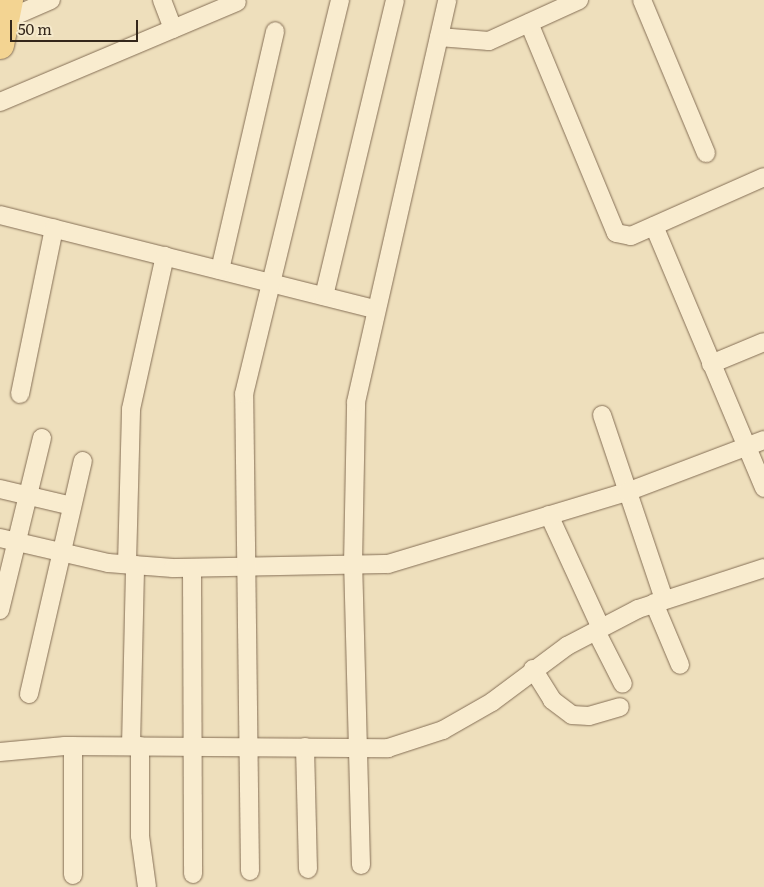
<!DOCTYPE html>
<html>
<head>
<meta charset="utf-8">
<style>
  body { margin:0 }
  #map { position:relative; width:764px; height:887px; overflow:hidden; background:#eedfbc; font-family:Literata,serif }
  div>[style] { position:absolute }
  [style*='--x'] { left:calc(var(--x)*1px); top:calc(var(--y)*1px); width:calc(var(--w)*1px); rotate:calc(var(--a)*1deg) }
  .roads { filter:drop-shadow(0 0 1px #856f56) drop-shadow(0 0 1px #856f56) }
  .minor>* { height:18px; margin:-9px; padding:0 9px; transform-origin:9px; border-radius:9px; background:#f9eccf }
  .primary>* { height:28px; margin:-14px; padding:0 14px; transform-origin:14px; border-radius:14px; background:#f3d492 }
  span { translate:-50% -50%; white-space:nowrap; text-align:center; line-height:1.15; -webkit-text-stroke:4px #f5e9cb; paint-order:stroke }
  .scale { position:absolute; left:10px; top:20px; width:128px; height:22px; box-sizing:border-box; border:2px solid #34271b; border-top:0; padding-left:6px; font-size:15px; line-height:18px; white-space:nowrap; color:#34271b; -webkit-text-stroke:4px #f5e9cb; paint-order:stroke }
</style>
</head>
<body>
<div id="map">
  <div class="roads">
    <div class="minor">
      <i style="--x:162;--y:0;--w:31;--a:69"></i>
      <i style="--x:642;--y:0;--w:166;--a:67.3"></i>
      <i style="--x:5;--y:20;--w:50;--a:-23.5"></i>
      <i style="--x:529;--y:23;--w:227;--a:67.5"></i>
      <i style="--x:616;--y:233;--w:15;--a:11"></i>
      <i style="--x:631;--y:236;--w:145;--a:-23.9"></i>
      <i style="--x:439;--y:37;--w:50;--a:4.6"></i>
      <i style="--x:489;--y:41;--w:99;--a:-24.5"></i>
      <i style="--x:0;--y:102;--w:257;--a:-22.9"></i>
      <i style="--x:0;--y:215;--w:387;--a:14.1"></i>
      <i style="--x:654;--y:226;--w:284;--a:67.2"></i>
      <i style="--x:220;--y:270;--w:245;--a:-77"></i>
      <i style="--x:324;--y:296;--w:304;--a:-76.5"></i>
      <i style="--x:711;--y:364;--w:57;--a:-22.5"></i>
      <i style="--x:20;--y:394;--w:169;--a:-78.4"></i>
      <i style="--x:602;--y:415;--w:194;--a:71.4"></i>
      <i style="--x:0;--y:489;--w:74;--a:13.3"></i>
      <i style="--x:549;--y:515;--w:124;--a:65.3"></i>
      <i style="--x:0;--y:538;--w:111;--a:13"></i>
      <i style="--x:108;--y:563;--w:65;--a:4.4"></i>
      <i style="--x:173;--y:568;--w:215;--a:-1.1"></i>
      <i style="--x:388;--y:564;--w:250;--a:-16.8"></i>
      <i style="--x:627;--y:492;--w:147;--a:-20.8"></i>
      <i style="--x:127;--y:564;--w:155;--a:-88.5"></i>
      <i style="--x:131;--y:409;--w:157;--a:-77.5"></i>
      <i style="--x:192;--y:568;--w:306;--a:89.8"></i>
      <i style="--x:654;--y:603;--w:67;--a:67.2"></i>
      <i style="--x:0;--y:610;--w:177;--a:-76.3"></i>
      <i style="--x:596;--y:631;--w:59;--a:63"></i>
      <i style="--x:533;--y:669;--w:36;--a:58"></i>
      <i style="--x:552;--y:700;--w:25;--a:37"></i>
      <i style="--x:572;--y:715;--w:17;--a:3"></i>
      <i style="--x:589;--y:716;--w:32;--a:-16"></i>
      <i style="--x:29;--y:694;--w:239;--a:-77"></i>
      <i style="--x:131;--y:746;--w:181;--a:-88.7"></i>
      <i style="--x:140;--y:746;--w:90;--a:90"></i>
      <i style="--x:140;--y:836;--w:51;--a:82.2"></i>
      <i style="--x:305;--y:747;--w:122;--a:88.6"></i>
      <i style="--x:0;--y:752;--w:65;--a:-5.3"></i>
      <i style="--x:65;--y:746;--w:323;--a:0.4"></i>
      <i style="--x:388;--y:748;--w:58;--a:-18.1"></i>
      <i style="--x:443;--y:730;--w:56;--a:-29.7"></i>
      <i style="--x:492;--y:702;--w:94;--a:-36.7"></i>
      <i style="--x:567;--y:646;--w:80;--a:-27.5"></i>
      <i style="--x:638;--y:609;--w:133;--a:-18"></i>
      <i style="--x:361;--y:865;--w:300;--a:-91.5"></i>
      <i style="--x:353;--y:565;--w:163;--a:-88.9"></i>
      <i style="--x:356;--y:402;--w:412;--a:-77.2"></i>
      <i style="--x:250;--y:871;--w:477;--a:-90.7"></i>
      <i style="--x:244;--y:394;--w:406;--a:-76.3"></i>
      <i style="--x:73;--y:875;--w:129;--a:-90"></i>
    </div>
    <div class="primary">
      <i style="--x:0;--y:45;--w:46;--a:-78.7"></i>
    </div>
  </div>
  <div class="scale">50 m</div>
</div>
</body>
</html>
